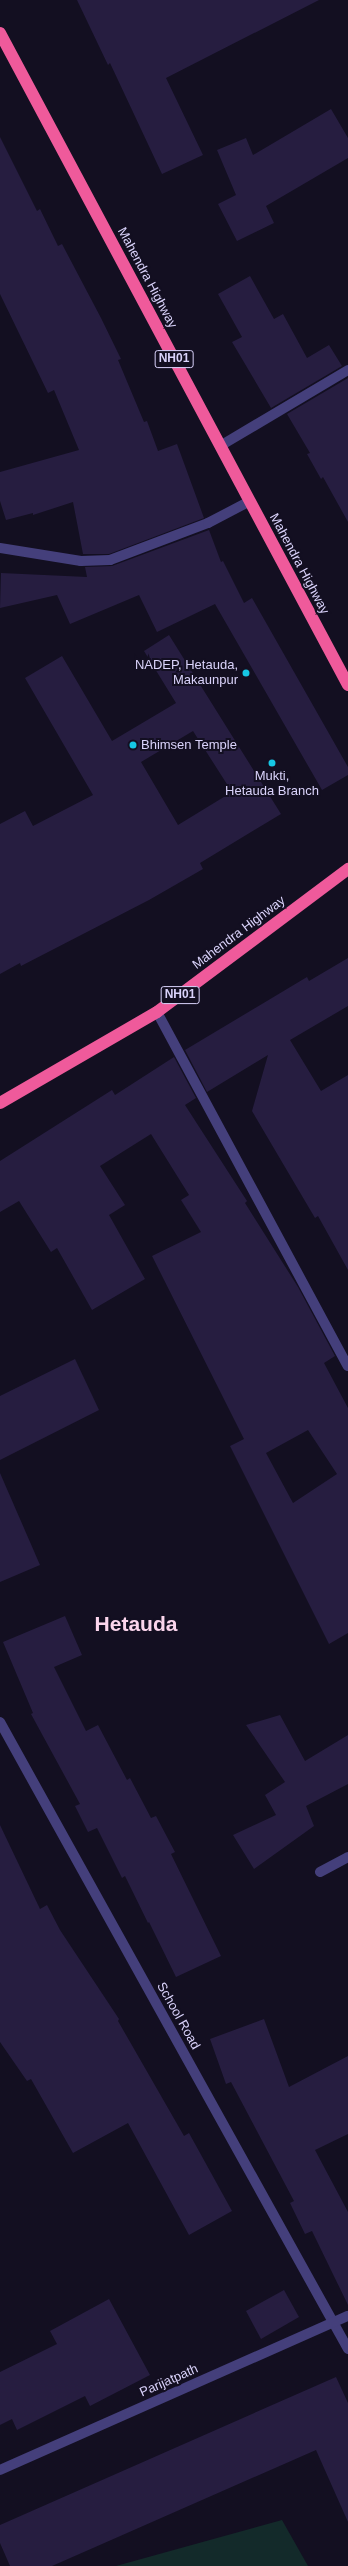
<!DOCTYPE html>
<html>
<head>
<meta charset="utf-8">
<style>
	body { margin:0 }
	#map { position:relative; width:348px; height:2566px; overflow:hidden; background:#130f21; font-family:Arial,sans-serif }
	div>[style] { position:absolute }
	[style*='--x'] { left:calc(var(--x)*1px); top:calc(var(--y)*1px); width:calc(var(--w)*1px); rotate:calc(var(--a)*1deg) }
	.green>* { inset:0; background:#132a2a }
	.building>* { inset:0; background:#261d40 }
	.minor>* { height:10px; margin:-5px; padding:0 5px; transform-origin:5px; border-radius:5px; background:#443f7b }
	.highway>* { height:12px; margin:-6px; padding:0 6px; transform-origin:6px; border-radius:6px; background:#ef5a9b }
	.dots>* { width:11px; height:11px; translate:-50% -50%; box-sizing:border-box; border:2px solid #130f21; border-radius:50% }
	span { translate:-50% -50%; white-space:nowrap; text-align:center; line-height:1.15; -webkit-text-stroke:4px #130f21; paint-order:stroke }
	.shield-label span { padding:1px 3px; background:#130f21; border:1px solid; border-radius:3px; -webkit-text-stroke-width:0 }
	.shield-label { font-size:12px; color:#dad3fb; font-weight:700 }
	.street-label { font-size:13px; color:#dad3fb }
	.poi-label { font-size:13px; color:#dad3fb }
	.right { translate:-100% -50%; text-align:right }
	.left { translate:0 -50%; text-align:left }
	.town-label { font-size:21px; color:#fbd5ec; font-weight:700 }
</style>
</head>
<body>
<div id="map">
	<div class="green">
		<div style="clip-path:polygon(282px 2520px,308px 2566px,116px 2566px)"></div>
	</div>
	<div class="building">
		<div style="clip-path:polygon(77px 0,319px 0,166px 78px,203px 155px,162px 174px,110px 63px,108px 65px)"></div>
		<div style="clip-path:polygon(331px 109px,348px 138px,348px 158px,266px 206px,274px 223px,237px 241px,218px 204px,236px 195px,217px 150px,246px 138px,253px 155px)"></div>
		<div style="clip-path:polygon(0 137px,37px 211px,40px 209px,58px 246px,62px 244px,101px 318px,121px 359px,118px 360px,144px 422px,147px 421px,158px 451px,177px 444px,204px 518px,109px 554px,83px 554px,73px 502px,33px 515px,33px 513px,6px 520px,0 501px,0 472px,79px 450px,54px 390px,48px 393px,0 294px)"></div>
		<div style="clip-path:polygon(250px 276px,274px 319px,283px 314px,307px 358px,329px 345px,342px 366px,271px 408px,232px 342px,242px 337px,218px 294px)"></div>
		<div style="clip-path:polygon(348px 378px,348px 522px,323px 477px,321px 479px,307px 454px,310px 453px,287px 414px)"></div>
		<div style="clip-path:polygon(209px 530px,221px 562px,223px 561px,244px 603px,252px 598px,348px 767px,348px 775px,322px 790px,215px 604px,157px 632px,139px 595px,70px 624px,57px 595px,0 608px,1px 573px,87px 577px,85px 567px,112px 566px)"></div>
		<div style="clip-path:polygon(evenodd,169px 635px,281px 814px,200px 863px,203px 869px,149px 900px,21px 966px,20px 963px,0 974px,0 824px,25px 811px,33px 826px,93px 795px,25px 678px,62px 656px,112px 741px,176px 703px,144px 651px,169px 635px,193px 731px,232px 792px,178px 825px,141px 762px,193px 731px)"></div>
		<div style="clip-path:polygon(348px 958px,348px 1006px,290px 1040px,321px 1091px,348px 1075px,348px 1270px,318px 1216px,315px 1218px,252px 1111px,268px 1055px,207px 1092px,185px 1050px,307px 977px,309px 981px)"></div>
		<div style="clip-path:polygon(evenodd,174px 1057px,196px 1098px,185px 1105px,247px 1201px,245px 1203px,298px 1287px,335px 1356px,324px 1363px,348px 1408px,348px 1633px,329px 1644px,230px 1446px,244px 1439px,152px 1256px,201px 1232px,181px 1200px,189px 1195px,151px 1134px,100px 1166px,125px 1205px,109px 1215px,145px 1279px,92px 1310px,57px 1248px,51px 1252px,19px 1201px,0 1212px,0 1161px,112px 1090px,115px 1095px,174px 1057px,308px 1430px,337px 1474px,293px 1503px,266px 1453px,308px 1430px)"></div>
		<div style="clip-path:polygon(75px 1359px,99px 1410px,0 1460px,0 1396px)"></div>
		<div style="clip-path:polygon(0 1473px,40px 1565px,0 1582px)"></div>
		<div style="clip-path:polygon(65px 1616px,82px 1655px,54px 1667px,86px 1731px,98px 1725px,127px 1780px,130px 1778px,151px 1818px,156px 1816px,175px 1852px,171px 1854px,221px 1956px,176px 1977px,149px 1922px,148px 1923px,125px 1876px,122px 1878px,97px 1828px,88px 1832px,75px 1806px,80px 1804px,31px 1714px,33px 1713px,3px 1642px)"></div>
		<div style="clip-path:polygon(280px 1715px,305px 1761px,348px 1735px,348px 1784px,306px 1806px,314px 1826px,254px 1869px,233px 1835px,276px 1815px,265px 1795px,285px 1782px,246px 1725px)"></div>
		<div style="clip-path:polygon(0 1825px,40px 1909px,47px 1905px,60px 1930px,119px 2019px,118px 2021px,184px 2136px,189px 2133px,232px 2211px,189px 2235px,128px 2123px,73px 2153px,31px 2079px,27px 2081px,0 2042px)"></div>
		<div style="clip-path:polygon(264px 2019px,289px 2087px,348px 2056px,348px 2134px,315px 2150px,348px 2212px,348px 2305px,312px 2231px,305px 2234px,290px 2203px,294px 2201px,231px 2082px,226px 2084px,210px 2039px)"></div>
		<div style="clip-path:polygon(284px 2290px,299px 2317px,261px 2339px,246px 2311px)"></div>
		<div style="clip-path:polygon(109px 2299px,150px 2375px,90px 2406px,85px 2396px,17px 2430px,12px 2419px,0 2425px,0 2372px,57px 2344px,50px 2331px)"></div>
		<div style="clip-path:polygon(336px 2377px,348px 2403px,348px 2522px,316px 2450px,52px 2566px,10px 2566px,0 2543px,0 2525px)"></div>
	</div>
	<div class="minor">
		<div style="--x:220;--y:446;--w:149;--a:-30.7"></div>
		<div style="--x:0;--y:548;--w:82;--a:9.1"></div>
		<div style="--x:81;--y:561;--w:29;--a:-2"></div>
		<div style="--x:110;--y:560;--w:105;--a:-20.7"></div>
		<div style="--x:208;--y:523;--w:47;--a:-27.6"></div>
		<div style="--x:157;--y:1012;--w:402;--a:61.7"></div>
		<div style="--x:0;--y:1722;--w:717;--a:60.97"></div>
		<div style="--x:320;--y:1872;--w:32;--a:-28"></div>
		<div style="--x:0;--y:2470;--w:381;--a:-23.9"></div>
	</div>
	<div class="highway">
		<div style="--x:0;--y:33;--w:739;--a:61.91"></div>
		<div style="--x:0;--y:1103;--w:181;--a:-30.1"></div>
		<div style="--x:157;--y:1012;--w:239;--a:-36.8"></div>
	</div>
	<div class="dots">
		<div style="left:246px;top:673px;background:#16c7e5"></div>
		<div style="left:133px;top:745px;background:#16c7e5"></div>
		<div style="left:272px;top:763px;background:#16c7e5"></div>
	</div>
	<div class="shield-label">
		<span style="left:174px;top:359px">NH01</span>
		<span style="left:180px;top:995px">NH01</span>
	</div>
	<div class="street-label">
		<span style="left:147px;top:278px;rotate:62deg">Mahendra Highway</span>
		<span style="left:299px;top:564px;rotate:62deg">Mahendra Highway</span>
		<span style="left:239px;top:933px;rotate:-37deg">Mahendra Highway</span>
		<span style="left:178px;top:2016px;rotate:61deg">School Road</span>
		<span style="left:169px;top:2381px;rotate:-24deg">Parijatpath</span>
	</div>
	<div class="poi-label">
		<span class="right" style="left:238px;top:673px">NADEP, Hetauda,<br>Makaunpur</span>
		<span class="left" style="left:141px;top:745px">Bhimsen Temple</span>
		<span style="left:272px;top:784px">Mukti,<br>Hetauda Branch</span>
	</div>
	<div class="town-label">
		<span style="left:136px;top:1624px">Hetauda</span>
	</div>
</div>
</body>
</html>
